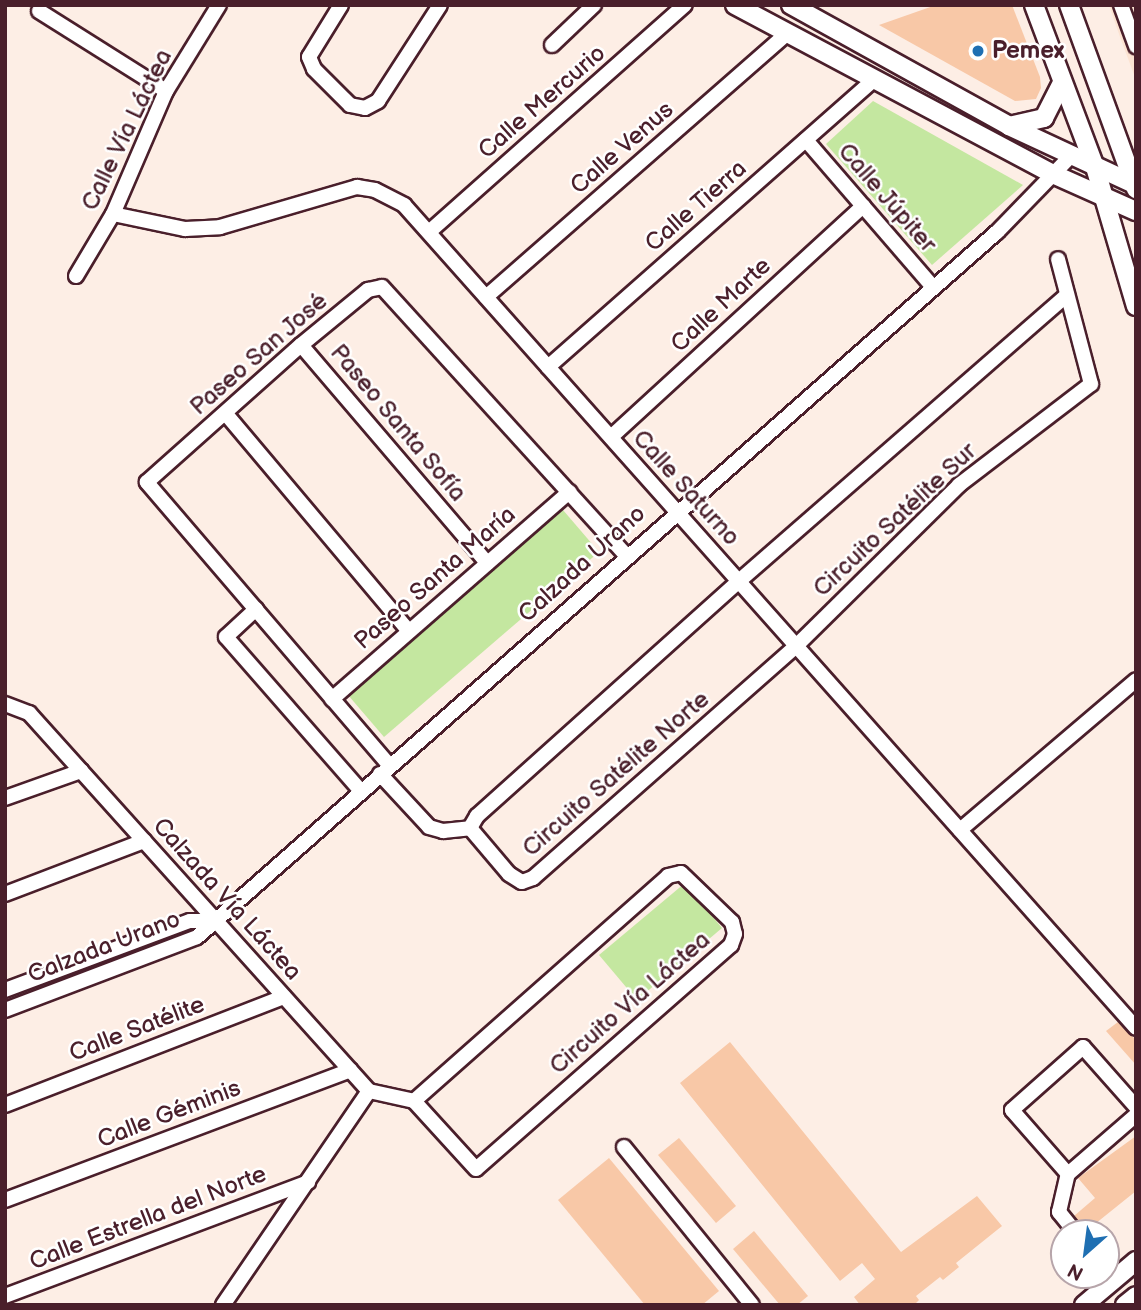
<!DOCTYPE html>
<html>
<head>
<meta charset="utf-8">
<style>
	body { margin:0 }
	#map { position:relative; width:1141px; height:1310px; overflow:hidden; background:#fdeee5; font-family:"Balsamiq Sans",sans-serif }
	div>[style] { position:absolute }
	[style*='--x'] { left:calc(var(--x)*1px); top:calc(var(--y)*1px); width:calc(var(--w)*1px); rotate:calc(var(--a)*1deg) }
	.built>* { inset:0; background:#fce3d2 }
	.green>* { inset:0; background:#c4e7a0 }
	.building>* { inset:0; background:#f8c8a7 }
	.roads { filter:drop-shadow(2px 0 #4a1f2b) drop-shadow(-2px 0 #4a1f2b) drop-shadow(0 2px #4a1f2b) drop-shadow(0 -2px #4a1f2b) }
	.minor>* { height:14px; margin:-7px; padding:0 7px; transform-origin:7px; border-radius:7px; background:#fff }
	.major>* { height:18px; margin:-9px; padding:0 9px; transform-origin:9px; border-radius:9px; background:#fff }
	.dots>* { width:19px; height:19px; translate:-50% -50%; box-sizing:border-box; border:4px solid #fff; border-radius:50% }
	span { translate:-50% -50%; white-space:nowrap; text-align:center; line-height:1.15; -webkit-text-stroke:5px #fff; paint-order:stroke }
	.poi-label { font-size:24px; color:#4a1f2b; font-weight:700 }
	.left { translate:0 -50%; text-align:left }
	.street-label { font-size:24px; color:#4a1f2b }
	.frame { position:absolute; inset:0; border:7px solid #4a1f2b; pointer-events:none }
	.north { position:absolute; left:1050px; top:1219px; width:70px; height:70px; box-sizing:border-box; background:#fff; border:2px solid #b7a5aa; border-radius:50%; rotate:208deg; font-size:19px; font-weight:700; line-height:28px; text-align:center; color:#4a1f2b }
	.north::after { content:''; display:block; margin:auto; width:24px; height:32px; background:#1f6fb2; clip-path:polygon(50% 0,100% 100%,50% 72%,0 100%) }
</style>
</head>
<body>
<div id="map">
	<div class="built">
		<div style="clip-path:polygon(1109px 5px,1136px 5px,1136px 80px,1120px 37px)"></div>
	</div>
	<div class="green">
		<div style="clip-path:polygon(873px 101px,1023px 185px,932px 265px,826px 144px)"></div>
		<div style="clip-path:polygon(563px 510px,599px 552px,384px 737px,348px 695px)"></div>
		<div style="clip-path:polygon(685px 883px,722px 928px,637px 1000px,599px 955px)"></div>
	</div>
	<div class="building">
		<div style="clip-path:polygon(936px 5px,1012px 5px,1040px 77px,1041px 88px,1036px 99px,1015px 101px,879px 25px)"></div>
		<div style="clip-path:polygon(1118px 1022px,1136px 1040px,1136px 1065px,1106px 1031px)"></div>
		<div style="clip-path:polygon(730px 1042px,901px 1252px,977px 1196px,1002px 1226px,956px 1263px,959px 1267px,943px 1280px,940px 1277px,916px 1296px,919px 1300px,914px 1305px,860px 1305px,854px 1297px,875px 1279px,862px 1263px,840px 1281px,680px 1083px)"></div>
		<div style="clip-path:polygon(1136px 1136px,1136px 1191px,1085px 1232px,1074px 1216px,1095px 1198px,1078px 1178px)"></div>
		<div style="clip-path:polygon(679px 1138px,736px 1206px,716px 1223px,658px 1155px)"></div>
		<div style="clip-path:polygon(609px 1158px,719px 1291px,702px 1305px,645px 1305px,558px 1200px)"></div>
		<div style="clip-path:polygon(754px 1231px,808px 1296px,797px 1305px,780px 1305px,733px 1249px)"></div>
	</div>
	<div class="roads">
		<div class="minor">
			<div style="--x:341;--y:5;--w:61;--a:121.6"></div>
			<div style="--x:309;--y:57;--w:13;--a:67"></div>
			<div style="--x:314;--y:69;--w:51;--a:45"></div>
			<div style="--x:350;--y:105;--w:15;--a:11"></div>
			<div style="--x:365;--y:108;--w:15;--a:-28"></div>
			<div style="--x:378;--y:101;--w:114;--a:-57.1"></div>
			<div style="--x:1121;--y:5;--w:44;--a:69.9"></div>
			<div style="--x:39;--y:11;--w:150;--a:32.2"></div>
			<div style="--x:552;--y:45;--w:58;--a:-43.6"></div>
			<div style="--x:806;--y:140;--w:194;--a:49.2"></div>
			<div style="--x:113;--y:214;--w:74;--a:11.8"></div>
			<div style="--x:185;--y:229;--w:35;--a:-3"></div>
			<div style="--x:220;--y:227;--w:143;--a:-16.3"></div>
			<div style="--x:357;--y:187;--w:18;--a:9"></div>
			<div style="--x:375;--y:190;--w:33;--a:27"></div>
			<div style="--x:404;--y:205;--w:1101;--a:48.35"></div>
			<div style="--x:429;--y:232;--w:342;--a:-41.6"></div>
			<div style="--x:76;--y:276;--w:72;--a:-59.2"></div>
			<div style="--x:113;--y:214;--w:134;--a:-66.7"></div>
			<div style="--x:166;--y:91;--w:101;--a:-58.4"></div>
			<div style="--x:486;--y:297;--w:401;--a:-41.2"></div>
			<div style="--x:301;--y:345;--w:287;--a:49.5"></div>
			<div style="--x:548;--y:367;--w:434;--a:-41.4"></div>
			<div style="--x:226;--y:414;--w:284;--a:49.9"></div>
			<div style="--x:611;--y:437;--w:342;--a:-42.5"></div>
			<div style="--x:256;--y:609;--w:41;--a:137"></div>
			<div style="--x:226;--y:637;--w:205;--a:48.8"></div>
			<div style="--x:332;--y:699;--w:315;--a:-41.1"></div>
			<div style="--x:5;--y:704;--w:26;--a:21"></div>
			<div style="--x:29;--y:713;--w:508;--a:48.03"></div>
			<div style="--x:369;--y:1091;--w:46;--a:12.5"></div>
			<div style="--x:390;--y:766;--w:374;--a:-130.6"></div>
			<div style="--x:147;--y:482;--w:206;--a:-41.7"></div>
			<div style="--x:301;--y:345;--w:87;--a:-39.4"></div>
			<div style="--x:368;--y:290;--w:14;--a:-12"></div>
			<div style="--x:382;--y:287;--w:362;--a:47.7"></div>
			<div style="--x:380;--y:774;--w:72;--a:47.2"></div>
			<div style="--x:429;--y:827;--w:15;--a:16"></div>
			<div style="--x:443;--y:831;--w:27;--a:-6"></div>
			<div style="--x:5;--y:798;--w:81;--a:-19.6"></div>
			<div style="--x:470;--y:828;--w:60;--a:49.7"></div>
			<div style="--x:509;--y:874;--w:15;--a:32"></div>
			<div style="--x:522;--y:882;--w:12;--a:-20"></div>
			<div style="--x:533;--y:878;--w:349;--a:-41.4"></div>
			<div style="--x:795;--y:647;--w:231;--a:-44.6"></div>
			<div style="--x:959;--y:485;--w:166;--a:-37.4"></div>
			<div style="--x:1091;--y:384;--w:129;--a:-104.8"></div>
			<div style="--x:470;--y:828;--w:14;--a:-60"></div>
			<div style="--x:477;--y:816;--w:352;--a:-41.9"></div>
			<div style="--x:739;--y:581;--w:435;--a:-41.1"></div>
			<div style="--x:960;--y:830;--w:231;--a:-40.4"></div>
			<div style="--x:681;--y:873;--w:71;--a:43.9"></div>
			<div style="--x:732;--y:922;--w:12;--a:76"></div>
			<div style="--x:735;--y:934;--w:12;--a:110"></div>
			<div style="--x:731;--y:945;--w:339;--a:138.7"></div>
			<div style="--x:476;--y:1169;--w:92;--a:-132.4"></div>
			<div style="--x:414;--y:1101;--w:339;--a:-41.5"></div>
			<div style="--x:668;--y:876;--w:13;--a:-13"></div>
			<div style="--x:5;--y:894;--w:149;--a:-20.9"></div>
			<div style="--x:5;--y:990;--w:197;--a:-20.5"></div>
			<div style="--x:190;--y:921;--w:26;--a:0"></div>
			<div style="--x:5;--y:1010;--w:205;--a:-20.8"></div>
			<div style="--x:197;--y:937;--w:1066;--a:-41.39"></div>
			<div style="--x:997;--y:232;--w:106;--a:-45.8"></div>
			<div style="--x:5;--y:1105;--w:299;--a:-21.2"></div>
			<div style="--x:624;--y:1147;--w:203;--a:51"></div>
			<div style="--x:1068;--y:1174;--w:85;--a:-131.2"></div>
			<div style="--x:1012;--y:1110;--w:95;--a:-41.6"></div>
			<div style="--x:1083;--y:1047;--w:80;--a:48.5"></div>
			<div style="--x:5;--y:1200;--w:369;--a:-20.6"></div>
			<div style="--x:1076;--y:1233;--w:27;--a:-129"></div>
			<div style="--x:1059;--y:1212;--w:39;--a:-77"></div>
			<div style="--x:1068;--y:1174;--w:90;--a:-40.9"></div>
			<div style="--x:5;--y:1296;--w:324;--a:-20.6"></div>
			<div style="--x:223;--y:1305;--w:259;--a:-55.7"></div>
		</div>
		<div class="major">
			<div style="--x:735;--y:5;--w:362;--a:28"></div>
			<div style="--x:1055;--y:175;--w:89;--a:24"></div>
			<div style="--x:791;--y:5;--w:249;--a:29"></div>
			<div style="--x:1009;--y:126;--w:138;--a:24.9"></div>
			<div style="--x:1034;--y:5;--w:173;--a:69.4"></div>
			<div style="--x:1095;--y:167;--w:145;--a:73.6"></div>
			<div style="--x:1069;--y:5;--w:196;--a:70"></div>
			<div style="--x:1009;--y:126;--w:36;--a:-13"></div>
			<div style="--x:1044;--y:118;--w:39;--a:-63"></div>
			<div style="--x:1084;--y:1305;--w:68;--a:-40.2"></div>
			<div style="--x:1125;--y:1305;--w:14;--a:-39"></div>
		</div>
	</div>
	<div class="dots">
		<div style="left:978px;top:51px;background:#1f6fb2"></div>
	</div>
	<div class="poi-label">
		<span class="left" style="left:992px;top:51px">Pemex</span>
	</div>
	<div class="street-label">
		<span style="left:542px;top:102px;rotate:-41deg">Calle Mercurio</span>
		<span style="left:127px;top:130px;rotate:-64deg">Calle Vía Láctea</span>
		<span style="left:622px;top:148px;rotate:-41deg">Calle Venus</span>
		<span style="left:887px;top:198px;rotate:49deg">Calle Júpiter</span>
		<span style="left:696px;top:206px;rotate:-41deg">Calle Tierra</span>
		<span style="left:721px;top:305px;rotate:-43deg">Calle Marte</span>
		<span style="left:259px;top:354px;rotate:-41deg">Paseo San José</span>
		<span style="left:398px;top:423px;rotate:50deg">Paseo Santa Sofía</span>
		<span style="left:686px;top:488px;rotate:48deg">Calle Saturno</span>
		<span style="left:895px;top:520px;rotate:-43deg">Circuito Satélite Sur</span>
		<span style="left:582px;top:564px;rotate:-42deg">Calzada Urano</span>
		<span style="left:435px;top:578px;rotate:-41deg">Paseo Santa María</span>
		<span style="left:616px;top:774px;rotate:-41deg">Circuito Satélite Norte</span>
		<span style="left:227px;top:899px;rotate:48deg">Calzada Vía Láctea</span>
		<span style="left:104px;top:947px;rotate:-21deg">Calzada Urano</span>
		<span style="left:630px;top:1003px;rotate:-41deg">Circuito Vía Láctea</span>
		<span style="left:137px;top:1029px;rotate:-21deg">Calle Satélite</span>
		<span style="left:169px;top:1114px;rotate:-21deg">Calle Géminis</span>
		<span style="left:148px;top:1218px;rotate:-21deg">Calle Estrella del Norte</span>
	</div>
	<div class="frame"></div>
	<div class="north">N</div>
</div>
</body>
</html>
